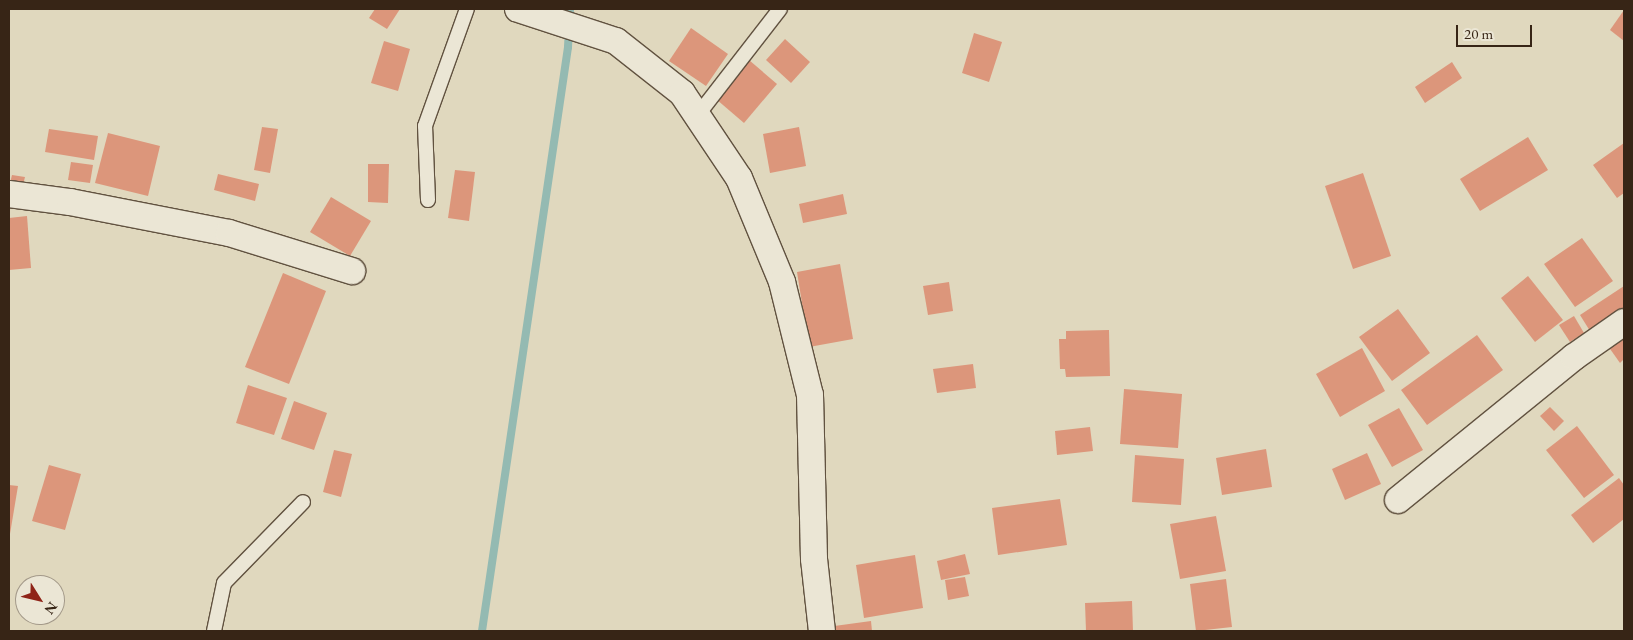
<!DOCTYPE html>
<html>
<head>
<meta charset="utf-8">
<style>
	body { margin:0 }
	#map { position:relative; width:1633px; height:640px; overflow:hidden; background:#e0d8be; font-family:"EB Garamond",serif }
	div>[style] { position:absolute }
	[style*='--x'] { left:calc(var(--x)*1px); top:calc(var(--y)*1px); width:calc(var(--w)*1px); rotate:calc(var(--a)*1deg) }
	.stream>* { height:8px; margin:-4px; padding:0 4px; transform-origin:4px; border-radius:4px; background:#94bab2 }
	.building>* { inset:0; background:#dc967b }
	.roads { filter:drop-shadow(1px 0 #615240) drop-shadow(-1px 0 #615240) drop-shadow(0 1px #615240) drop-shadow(0 -1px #615240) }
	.lane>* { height:14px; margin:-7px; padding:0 7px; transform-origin:7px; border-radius:7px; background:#ebe6d5 }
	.street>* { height:26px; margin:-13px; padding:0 13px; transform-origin:13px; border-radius:13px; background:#ebe6d5 }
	span { translate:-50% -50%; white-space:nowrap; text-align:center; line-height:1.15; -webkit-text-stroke:4px #ebe6d5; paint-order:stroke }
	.frame { position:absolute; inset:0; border:10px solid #372516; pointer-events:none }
	.north { position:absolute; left:15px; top:575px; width:50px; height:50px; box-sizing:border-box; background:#ebe6d5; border:1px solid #a39989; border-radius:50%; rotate:126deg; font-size:14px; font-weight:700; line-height:20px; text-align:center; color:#372516 }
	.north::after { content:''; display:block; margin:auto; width:18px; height:22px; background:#8f2418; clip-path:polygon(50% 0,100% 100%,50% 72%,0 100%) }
	.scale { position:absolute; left:1456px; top:25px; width:76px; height:22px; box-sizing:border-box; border:2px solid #372516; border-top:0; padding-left:6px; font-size:15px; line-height:18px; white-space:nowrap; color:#372516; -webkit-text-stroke:4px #ebe6d5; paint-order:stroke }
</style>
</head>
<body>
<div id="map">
	<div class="stream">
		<div style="--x:482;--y:631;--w:590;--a:-81.62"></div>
		<div style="--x:568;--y:47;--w:38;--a:-87"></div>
	</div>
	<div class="building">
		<div style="clip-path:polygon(375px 9px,400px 9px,387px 29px,369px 18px)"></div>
		<div style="clip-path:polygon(1624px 10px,1624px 41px,1610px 30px)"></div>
		<div style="clip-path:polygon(691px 28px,728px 54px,706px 86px,669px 61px)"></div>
		<div style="clip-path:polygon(974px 33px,1002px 42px,989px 82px,962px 73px)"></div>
		<div style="clip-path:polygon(785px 39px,810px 62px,791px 83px,766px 60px)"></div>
		<div style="clip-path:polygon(384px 41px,410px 49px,398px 91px,371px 83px)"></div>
		<div style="clip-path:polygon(749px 60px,777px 84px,744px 123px,716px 99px)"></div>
		<div style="clip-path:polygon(1452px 62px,1462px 78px,1425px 103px,1415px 87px)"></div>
		<div style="clip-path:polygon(262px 127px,278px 129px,270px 173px,254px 170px)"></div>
		<div style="clip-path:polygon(799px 127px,806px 166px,770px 173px,763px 134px)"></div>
		<div style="clip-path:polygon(49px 129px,98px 136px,94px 160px,45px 152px)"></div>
		<div style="clip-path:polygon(108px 133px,160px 146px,148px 196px,95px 183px)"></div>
		<div style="clip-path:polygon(1528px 137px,1548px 170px,1480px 211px,1460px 179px)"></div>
		<div style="clip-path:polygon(1624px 143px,1624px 193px,1617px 198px,1593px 165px)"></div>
		<div style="clip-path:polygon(71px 162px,93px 165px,90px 183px,68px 180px)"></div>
		<div style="clip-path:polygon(368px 164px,389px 164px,388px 203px,368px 202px)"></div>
		<div style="clip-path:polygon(455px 170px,475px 172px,469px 221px,448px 218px)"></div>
		<div style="clip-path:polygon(1363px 173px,1391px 256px,1353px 269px,1325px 186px)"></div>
		<div style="clip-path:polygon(218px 174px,259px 184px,255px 201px,214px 190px)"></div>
		<div style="clip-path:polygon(12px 175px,25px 177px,23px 185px,10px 183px)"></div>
		<div style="clip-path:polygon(843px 194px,847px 214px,803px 223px,799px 204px)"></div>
		<div style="clip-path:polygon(331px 197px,371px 221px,350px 256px,310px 232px)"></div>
		<div style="clip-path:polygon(27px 216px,31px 268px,9px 270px,9px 218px)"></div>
		<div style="clip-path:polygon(1582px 238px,1613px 281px,1575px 307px,1544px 264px)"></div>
		<div style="clip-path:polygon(840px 264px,853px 339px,809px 347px,797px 272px)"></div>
		<div style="clip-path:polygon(283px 273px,326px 291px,289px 384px,245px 367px)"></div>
		<div style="clip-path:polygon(1528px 276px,1563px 320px,1535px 342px,1501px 298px)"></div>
		<div style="clip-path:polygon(949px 282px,953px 311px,928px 315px,923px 286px)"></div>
		<div style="clip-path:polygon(1624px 286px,1624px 309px,1590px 331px,1580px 315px)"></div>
		<div style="clip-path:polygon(1398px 309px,1430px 353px,1392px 381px,1359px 337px)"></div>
		<div style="clip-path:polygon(1574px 316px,1584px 333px,1570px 342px,1559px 325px)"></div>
		<div style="clip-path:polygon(1109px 330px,1110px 376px,1066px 377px,1065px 369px,1060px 369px,1059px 339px,1066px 339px,1066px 331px)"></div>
		<div style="clip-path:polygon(1624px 334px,1624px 359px,1620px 363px,1608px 346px)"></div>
		<div style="clip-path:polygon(1477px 335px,1503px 370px,1427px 425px,1401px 390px)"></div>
		<div style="clip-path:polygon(1362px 348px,1385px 391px,1340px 417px,1316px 374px)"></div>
		<div style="clip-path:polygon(973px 364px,976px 388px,937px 393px,933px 369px)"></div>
		<div style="clip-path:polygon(248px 385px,287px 398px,274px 435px,236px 423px)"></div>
		<div style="clip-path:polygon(1124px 389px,1182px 394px,1178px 448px,1120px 444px)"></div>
		<div style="clip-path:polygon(294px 401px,327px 413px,314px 450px,281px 439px)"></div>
		<div style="clip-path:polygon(1550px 407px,1564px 421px,1554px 431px,1540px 416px)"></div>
		<div style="clip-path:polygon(1399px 408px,1423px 450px,1392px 467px,1368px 425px)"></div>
		<div style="clip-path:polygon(1577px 426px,1614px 475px,1584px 498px,1546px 450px)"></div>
		<div style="clip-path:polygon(1090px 427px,1093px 451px,1057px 455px,1055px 431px)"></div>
		<div style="clip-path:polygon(1266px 449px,1272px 487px,1222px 495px,1216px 458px)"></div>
		<div style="clip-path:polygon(334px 450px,352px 454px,341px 497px,323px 492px)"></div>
		<div style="clip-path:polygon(1367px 453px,1381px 484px,1345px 500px,1332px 469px)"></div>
		<div style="clip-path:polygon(1135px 455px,1184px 459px,1181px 505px,1132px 502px)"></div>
		<div style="clip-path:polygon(49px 465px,81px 474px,65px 530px,32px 521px)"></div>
		<div style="clip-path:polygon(1619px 478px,1624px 485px,1624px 519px,1593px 543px,1571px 515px)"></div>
		<div style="clip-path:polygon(9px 485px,18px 486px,10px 534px,9px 534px)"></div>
		<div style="clip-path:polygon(1060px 499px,1067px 545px,998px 555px,992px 508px)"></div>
		<div style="clip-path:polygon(1216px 516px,1226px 571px,1180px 579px,1170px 524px)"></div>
		<div style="clip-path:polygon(965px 554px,970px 574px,941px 580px,937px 561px)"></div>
		<div style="clip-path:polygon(915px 555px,923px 608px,864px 618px,856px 565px)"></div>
		<div style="clip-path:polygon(965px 577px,969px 596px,948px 600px,945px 580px)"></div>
		<div style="clip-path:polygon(1226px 579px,1232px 627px,1196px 631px,1190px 584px)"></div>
		<div style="clip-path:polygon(1132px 601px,1133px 631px,1086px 631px,1085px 603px)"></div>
		<div style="clip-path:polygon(871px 621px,872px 631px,827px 631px,827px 627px)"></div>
	</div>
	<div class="roads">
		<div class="lane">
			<div style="--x:697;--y:116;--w:135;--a:-52.2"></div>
			<div style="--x:428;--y:200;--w:74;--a:-92.3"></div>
			<div style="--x:425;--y:126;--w:124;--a:-70.3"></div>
			<div style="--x:214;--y:631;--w:49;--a:-78.2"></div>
			<div style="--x:224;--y:583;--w:113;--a:-45.7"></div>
		</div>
		<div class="street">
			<div style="--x:518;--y:9;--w:103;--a:18.1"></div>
			<div style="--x:616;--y:41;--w:84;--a:38.2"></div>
			<div style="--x:682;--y:93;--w:102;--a:56.2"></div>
			<div style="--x:739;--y:178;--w:113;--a:67.5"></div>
			<div style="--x:782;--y:282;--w:116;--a:76.1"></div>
			<div style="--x:810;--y:395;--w:164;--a:88.6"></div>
			<div style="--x:814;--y:559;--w:72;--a:83.7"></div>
			<div style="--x:9;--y:194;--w:62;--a:7.5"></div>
			<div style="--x:70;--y:202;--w:162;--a:11"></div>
			<div style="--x:229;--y:233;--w:129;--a:17.2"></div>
			<div style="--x:1398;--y:500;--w:227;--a:-39.1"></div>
			<div style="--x:1574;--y:357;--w:61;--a:-35"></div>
		</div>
	</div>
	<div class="frame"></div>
	<div class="north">N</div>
	<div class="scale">20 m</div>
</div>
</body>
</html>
